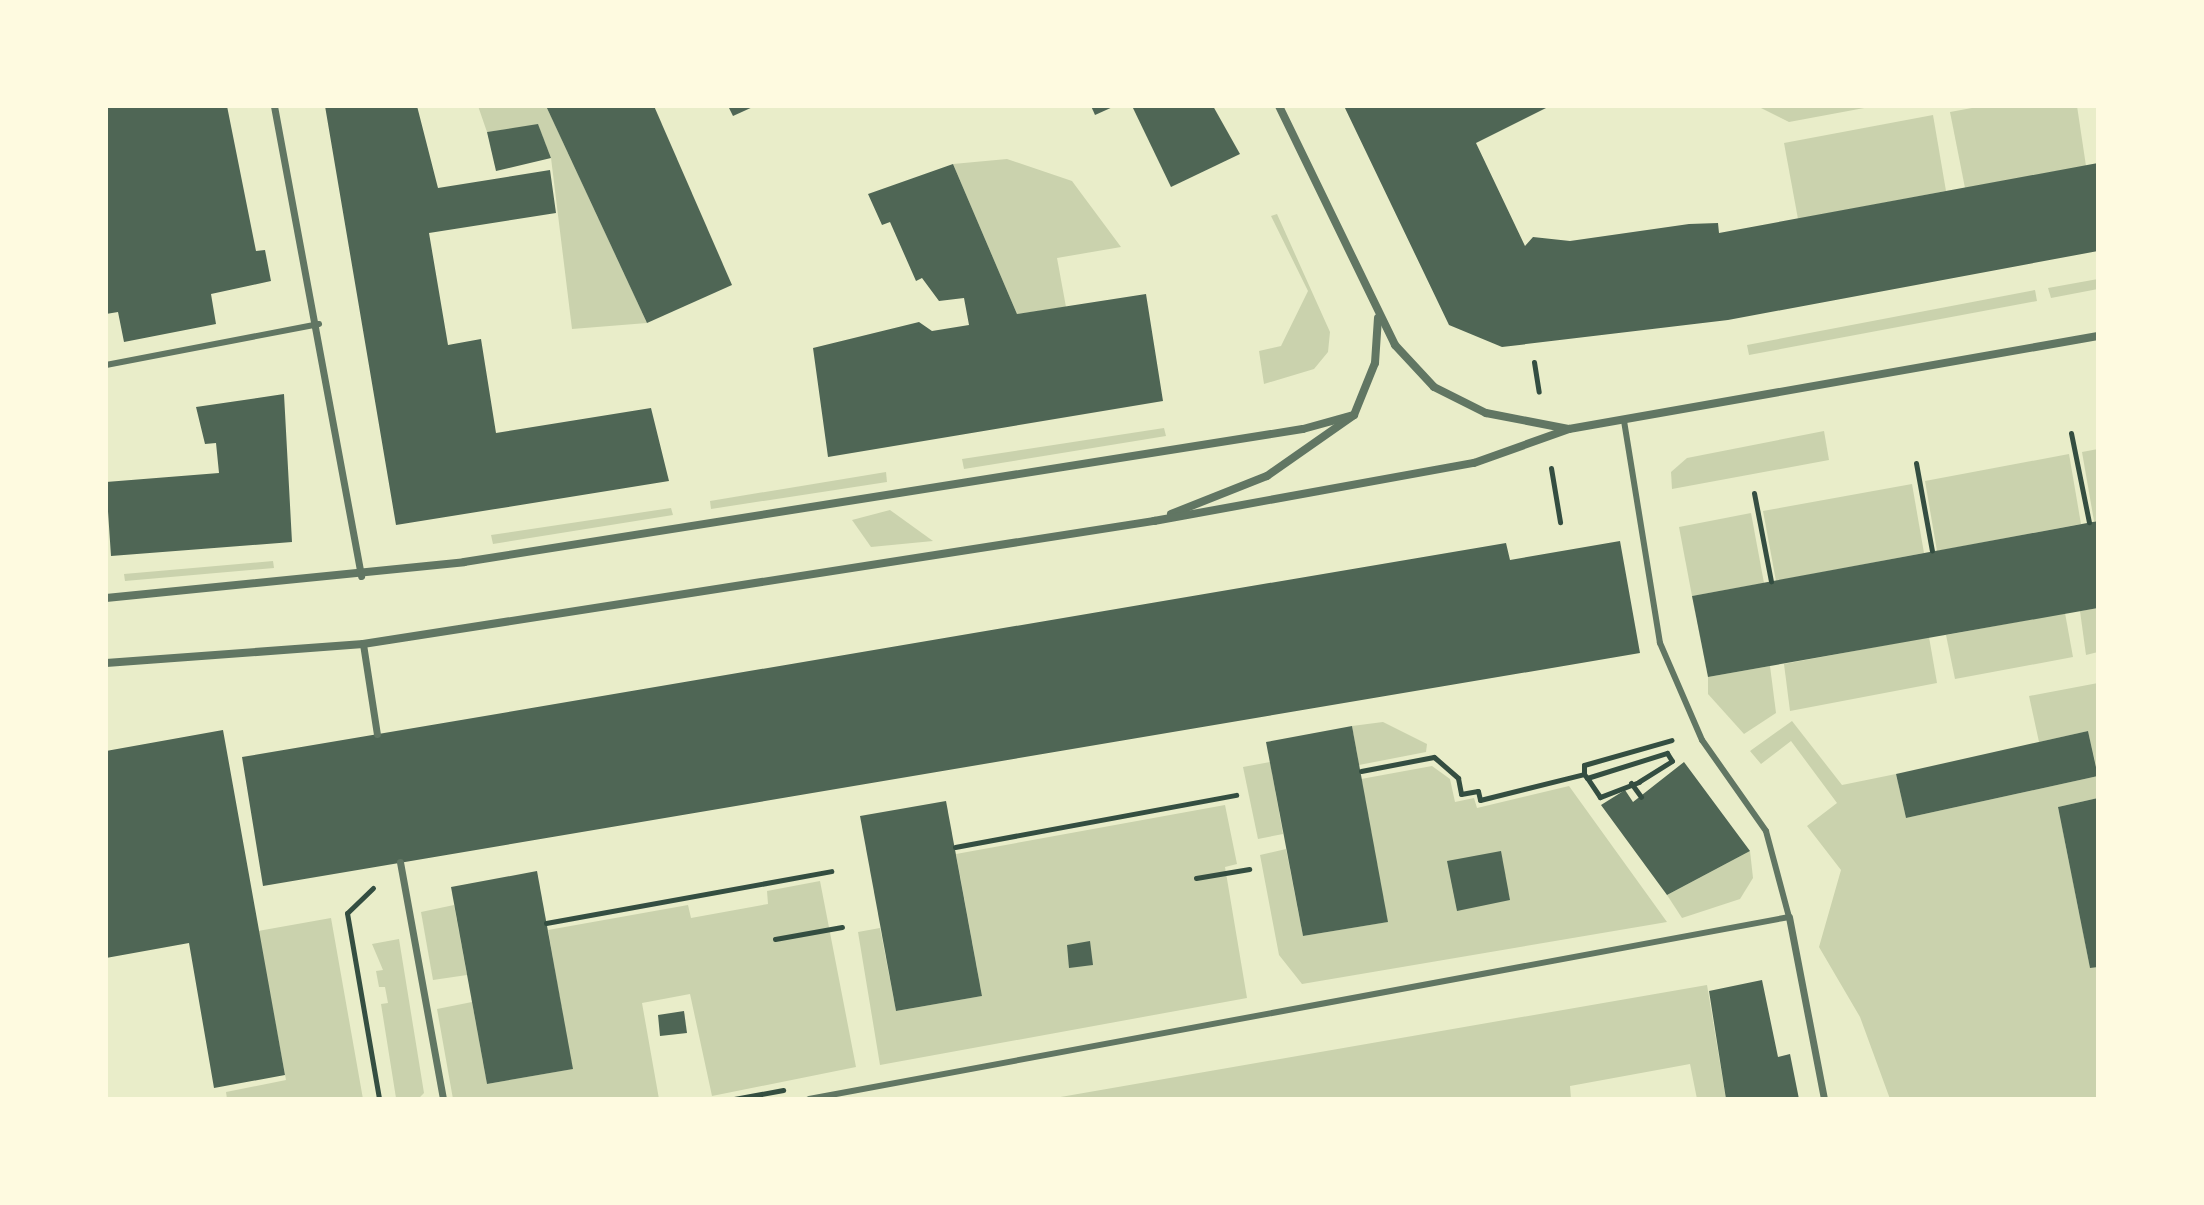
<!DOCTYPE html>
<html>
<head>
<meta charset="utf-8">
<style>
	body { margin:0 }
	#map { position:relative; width:2204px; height:1205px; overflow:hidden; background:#e9edc9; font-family:Poppins,sans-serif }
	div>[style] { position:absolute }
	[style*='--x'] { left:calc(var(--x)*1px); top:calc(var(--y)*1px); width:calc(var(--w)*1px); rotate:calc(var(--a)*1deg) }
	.green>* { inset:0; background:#cad2ad }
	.building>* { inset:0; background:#4f6655 }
	.path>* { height:5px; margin:-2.5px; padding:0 2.5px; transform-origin:2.5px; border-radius:2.5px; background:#344e41 }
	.service>* { height:6px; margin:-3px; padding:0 3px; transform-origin:3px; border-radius:3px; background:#617663 }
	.pedestrian>* { height:7px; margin:-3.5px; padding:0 3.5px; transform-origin:3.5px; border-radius:3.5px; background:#617663 }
	.minor>* { height:8px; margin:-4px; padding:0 4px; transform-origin:4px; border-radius:4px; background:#617663 }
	span { translate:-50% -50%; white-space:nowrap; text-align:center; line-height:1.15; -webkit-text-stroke:8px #fefae0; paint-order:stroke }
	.frame { position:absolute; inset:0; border:108px solid #fefae0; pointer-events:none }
</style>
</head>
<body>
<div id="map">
	<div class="green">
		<div style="clip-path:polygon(478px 106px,546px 106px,647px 323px,572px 329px,551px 158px,538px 125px,487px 132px)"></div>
		<div style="clip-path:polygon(1757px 106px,1875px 106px,1789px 122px)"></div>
		<div style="clip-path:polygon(1983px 106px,2077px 106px,2086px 166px,1965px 188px,1950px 112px)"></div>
		<div style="clip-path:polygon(1933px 115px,1946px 191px,1798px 219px,1784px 143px)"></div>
		<div style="clip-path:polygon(1007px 159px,1072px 181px,1121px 247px,1057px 258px,1066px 307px,1017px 314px,953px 164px)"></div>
		<div style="clip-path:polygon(1277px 214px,1330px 332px,1328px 352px,1314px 369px,1264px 384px,1259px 351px,1281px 346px,1308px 291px,1271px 216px)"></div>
		<div style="clip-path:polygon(2098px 279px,2098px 289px,2051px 298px,2048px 288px)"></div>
		<div style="clip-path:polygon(2035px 290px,2037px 301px,1749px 355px,1747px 345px)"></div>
		<div style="clip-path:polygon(1164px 428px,1166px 436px,964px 469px,962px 459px)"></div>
		<div style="clip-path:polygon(1824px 431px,1829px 460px,1672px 489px,1671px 472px,1687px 458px)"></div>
		<div style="clip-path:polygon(2098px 449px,2098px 521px,2094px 521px,2082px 452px)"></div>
		<div style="clip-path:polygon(2069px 454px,2081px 524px,1937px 551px,1925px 481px)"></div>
		<div style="clip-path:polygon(886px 472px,887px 482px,711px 509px,710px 501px)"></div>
		<div style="clip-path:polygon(1912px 484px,1924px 553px,1776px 581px,1763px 511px)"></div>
		<div style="clip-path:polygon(671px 508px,673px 515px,493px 544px,491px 535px)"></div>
		<div style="clip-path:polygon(890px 510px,933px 541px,871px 547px,852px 520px)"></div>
		<div style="clip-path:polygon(1751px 513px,1764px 583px,1692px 596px,1679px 527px)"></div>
		<div style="clip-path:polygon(273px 561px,274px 568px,125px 581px,124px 574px)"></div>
		<div style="clip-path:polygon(2098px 608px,2098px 652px,2086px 655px,2080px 611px)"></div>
		<div style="clip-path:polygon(2065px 613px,2073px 657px,1955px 679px,1946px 635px)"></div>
		<div style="clip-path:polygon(1929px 637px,1937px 683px,1790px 711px,1784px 664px)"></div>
		<div style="clip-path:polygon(1770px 666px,1776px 713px,1744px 734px,1708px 694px,1708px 677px)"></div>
		<div style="clip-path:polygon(2098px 683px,2098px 774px,2088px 731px,2039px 742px,2029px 696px)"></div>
		<div style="clip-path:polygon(1792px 721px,1842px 785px,1896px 774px,1906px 818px,2098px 776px,2098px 798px,2058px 807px,2090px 967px,2098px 967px,2098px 1099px,1890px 1099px,1860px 1017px,1819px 947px,1841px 870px,1807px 826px,1837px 803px,1791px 741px,1761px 764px,1750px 751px)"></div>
		<div style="clip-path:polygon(1383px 722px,1427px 744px,1426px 752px,1359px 765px,1352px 726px)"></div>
		<div style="clip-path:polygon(1270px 762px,1283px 834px,1258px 839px,1243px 767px)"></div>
		<div style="clip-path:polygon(1432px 766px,1450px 779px,1455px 802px,1474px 798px,1477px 808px,1569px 786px,1667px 922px,1302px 984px,1279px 955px,1260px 855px,1286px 849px,1303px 936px,1387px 922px,1361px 779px)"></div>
		<div style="clip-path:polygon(1225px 805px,1237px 864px,1225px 867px,1247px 998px,880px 1065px,858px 932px,880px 928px,896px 1011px,982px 996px,956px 854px)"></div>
		<div style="clip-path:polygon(1750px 851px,1753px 878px,1740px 899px,1682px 918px,1667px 895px)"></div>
		<div style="clip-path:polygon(820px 881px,856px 1067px,712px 1096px,690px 994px,642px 1003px,659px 1099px,453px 1099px,437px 1009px,472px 1002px,487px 1084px,572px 1069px,548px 930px,688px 905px,691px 918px,768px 904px,767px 891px)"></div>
		<div style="clip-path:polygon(454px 905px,467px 975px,433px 980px,421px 912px)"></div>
		<div style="clip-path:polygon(331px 918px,363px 1099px,227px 1099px,226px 1092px,286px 1080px,258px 931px)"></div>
		<div style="clip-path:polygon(399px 939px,424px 1093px,418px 1099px,396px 1098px,381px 1004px,388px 1003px,385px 987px,379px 987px,376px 971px,383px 970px,372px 944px)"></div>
		<div style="clip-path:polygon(1707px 985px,1726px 1099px,1697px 1099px,1690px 1064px,1570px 1086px,1571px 1099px,1049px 1099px)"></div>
	</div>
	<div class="building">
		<div style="clip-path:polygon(106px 106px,227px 106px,256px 251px,265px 250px,271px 281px,211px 294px,216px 324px,124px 342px,118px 312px,106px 314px)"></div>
		<div style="clip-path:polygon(325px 106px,417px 106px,438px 188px,550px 170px,556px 213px,429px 233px,448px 345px,481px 339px,496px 433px,651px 408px,669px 481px,396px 525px)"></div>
		<div style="clip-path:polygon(546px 106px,654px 106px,732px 285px,647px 323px)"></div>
		<div style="clip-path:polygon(728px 106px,755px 106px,733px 116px)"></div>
		<div style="clip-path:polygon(1091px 106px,1115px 106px,1095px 115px)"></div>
		<div style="clip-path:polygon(1132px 106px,1213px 106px,1240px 154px,1171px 187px)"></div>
		<div style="clip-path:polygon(1344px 106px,1550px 106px,1476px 143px,1525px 246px,1533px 237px,1570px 241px,1689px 224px,1718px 223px,1719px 233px,2098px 163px,2098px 251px,1728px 320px,1502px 347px,1449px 325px)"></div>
		<div style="clip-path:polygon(538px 124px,551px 158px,496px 171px,487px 132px)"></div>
		<div style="clip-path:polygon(953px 164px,1017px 314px,1146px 294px,1163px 401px,828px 457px,813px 348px,919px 322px,932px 331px,969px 325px,964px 298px,939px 301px,922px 278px,916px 281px,890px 222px,882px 225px,868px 194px)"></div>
		<div style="clip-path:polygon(284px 394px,292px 542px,111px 556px,106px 482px,219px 473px,216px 443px,205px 444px,196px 407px)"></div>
		<div style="clip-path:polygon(2098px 521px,2098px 608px,1708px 677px,1692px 596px)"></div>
		<div style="clip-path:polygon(1620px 541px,1640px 653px,263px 886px,242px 757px,1506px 543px,1510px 560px)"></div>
		<div style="clip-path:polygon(1352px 726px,1388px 922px,1303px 936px,1266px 742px)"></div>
		<div style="clip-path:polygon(223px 730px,285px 1075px,214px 1088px,189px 943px,106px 958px,106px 751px)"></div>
		<div style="clip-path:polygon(2088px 731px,2098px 776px,1906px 818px,1896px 774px)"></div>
		<div style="clip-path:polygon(1684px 762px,1750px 851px,1667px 895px,1601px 805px,1625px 790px,1633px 802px)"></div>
		<div style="clip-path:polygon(2098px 798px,2098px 967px,2090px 968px,2058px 807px)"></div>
		<div style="clip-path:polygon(946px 801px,982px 996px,896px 1011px,860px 816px)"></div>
		<div style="clip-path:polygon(1501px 851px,1510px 900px,1457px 911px,1447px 861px)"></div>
		<div style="clip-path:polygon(537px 871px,573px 1069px,487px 1084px,451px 887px)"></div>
		<div style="clip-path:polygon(1090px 941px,1093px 965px,1069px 968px,1067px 945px)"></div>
		<div style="clip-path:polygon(1762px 980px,1778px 1057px,1790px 1054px,1799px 1099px,1726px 1099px,1709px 991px)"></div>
		<div style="clip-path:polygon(684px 1011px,687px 1033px,660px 1036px,658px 1015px)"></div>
	</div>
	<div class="path">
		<div style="--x:1534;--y:362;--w:30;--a:81"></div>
		<div style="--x:2071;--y:433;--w:91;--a:78.6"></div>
		<div style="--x:1916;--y:463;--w:89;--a:79.7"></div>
		<div style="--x:1551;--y:468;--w:55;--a:80.5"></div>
		<div style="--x:1754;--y:493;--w:90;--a:79.1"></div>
		<div style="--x:1361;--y:771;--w:74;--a:-10.9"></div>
		<div style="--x:1434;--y:757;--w:32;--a:41"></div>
		<div style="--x:1458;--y:778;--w:16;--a:79"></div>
		<div style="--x:1461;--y:794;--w:17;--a:-10"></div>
		<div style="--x:1478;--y:791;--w:9;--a:77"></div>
		<div style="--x:1480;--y:800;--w:107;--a:-14"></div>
		<div style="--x:1587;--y:778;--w:84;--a:-17.4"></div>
		<div style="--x:1667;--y:753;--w:9;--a:58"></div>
		<div style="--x:1672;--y:761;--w:39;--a:148"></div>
		<div style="--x:1639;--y:782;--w:42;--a:159"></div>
		<div style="--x:1600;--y:797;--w:23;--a:-124"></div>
		<div style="--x:1587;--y:778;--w:5;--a:-127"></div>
		<div style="--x:1584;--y:774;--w:9;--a:-90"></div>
		<div style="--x:1584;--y:765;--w:91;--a:-15.9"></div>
		<div style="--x:1631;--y:783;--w:17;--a:54"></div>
		<div style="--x:955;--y:847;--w:286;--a:-10.5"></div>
		<div style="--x:1196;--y:878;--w:54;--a:-9.6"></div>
		<div style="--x:373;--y:888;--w:36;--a:136"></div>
		<div style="--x:347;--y:913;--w:189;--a:80.2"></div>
		<div style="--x:546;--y:923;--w:290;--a:-10.3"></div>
		<div style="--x:775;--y:939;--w:68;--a:-10.2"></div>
		<div style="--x:734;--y:1099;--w:50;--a:-10.4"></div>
	</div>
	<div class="service">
		<div style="--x:106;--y:365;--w:217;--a:-10.9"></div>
		<div style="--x:809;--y:1099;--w:997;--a:-10.52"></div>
		<div style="--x:1789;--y:917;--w:89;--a:-105"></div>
		<div style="--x:1766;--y:831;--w:111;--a:-125.1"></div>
		<div style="--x:1702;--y:740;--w:106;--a:-113.4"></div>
		<div style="--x:1660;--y:643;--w:226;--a:-99.2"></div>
	</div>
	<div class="pedestrian">
		<div style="--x:274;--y:106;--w:478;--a:79.5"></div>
		<div style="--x:363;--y:644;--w:91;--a:81.2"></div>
		<div style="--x:400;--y:862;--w:241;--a:79.7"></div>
		<div style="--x:1789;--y:917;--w:185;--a:79.1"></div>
	</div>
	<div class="minor">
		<div style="--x:1279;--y:106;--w:266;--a:64.1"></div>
		<div style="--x:1395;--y:345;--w:57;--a:47.1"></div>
		<div style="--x:1434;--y:387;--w:58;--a:26.6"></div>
		<div style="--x:1486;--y:413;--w:84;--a:11"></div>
		<div style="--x:1171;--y:514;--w:103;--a:-21.6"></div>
		<div style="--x:1267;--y:476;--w:106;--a:-35"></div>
		<div style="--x:1354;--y:415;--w:56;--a:-68"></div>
		<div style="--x:1375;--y:363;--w:45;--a:-86.2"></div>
		<div style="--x:106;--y:598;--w:360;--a:-5.7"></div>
		<div style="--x:464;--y:562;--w:849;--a:-9.01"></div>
		<div style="--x:1303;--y:429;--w:53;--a:-15.4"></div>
		<div style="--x:106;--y:663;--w:258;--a:-4.2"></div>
		<div style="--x:363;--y:644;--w:801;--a:-8.84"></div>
		<div style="--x:1154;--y:521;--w:325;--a:-10.3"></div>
		<div style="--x:1474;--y:463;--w:101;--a:-19.7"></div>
		<div style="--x:1569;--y:429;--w:537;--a:-9.97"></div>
	</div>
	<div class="frame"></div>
</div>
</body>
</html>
